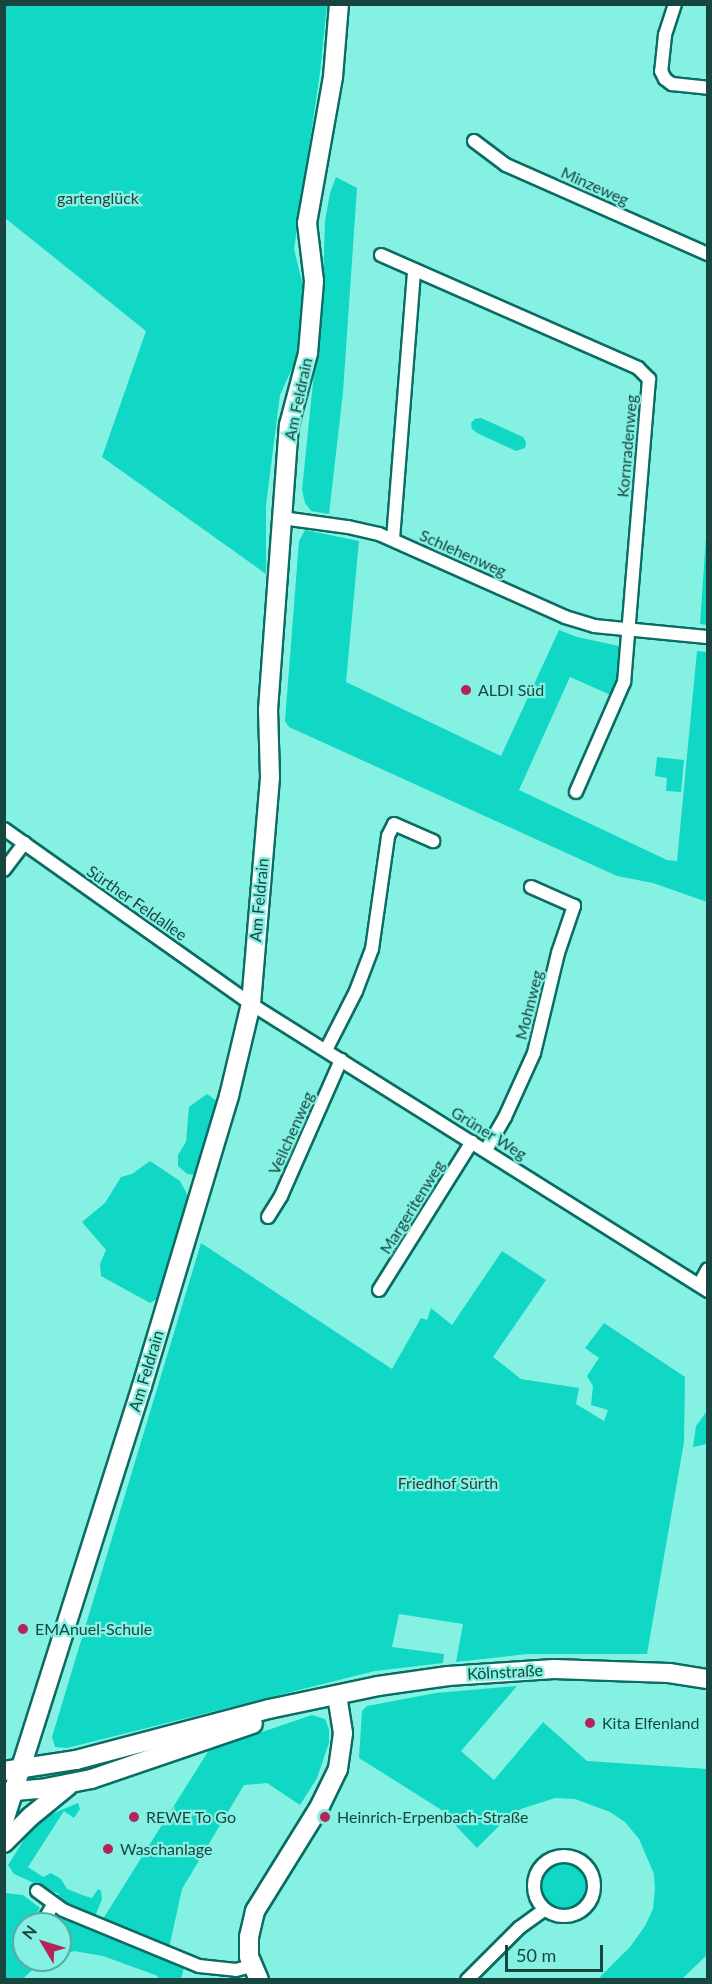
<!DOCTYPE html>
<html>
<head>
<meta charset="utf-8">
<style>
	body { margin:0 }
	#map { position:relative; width:712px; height:1984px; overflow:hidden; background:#85f1e2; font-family:Lato,sans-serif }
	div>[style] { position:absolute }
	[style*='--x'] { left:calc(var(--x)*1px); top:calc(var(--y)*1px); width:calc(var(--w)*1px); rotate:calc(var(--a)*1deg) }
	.green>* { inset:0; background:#11d7c5 }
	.round { border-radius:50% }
	.roads { filter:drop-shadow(2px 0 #0a6c62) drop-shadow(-2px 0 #0a6c62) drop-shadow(0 2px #0a6c62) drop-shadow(0 -2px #0a6c62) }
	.street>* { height:12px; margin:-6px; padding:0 6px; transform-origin:6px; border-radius:6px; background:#fff }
	.street>.ring { margin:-6px; padding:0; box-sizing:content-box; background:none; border:12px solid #fff; border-radius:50% }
	.secondary>* { height:18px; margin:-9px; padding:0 9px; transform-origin:9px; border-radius:9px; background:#fff }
	.dots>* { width:16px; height:16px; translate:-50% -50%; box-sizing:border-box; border:3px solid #85f1e2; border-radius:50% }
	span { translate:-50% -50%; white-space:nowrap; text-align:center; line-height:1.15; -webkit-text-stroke:4.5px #85f1e2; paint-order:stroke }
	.street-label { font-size:16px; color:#174640 }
	.park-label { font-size:16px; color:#24413c }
	.poi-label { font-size:16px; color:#174640 }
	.left { translate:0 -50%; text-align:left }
	.frame { position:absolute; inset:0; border:6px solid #174640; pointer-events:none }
	.north { position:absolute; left:12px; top:1912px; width:60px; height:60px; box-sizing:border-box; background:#85f1e2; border:2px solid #59ada1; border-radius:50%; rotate:308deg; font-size:16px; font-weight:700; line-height:24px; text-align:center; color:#174640 }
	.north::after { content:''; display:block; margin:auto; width:21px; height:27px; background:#b2245a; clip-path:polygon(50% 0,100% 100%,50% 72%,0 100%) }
	.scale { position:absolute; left:505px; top:1945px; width:98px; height:27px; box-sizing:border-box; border:3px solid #174640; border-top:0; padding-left:8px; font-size:18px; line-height:21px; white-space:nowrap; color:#174640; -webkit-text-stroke:4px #85f1e2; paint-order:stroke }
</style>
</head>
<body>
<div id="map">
	<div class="green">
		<div style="clip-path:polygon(4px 5px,327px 5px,320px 73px,294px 249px,303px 286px,300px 351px,280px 395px,266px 505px,266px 574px,102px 457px,146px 331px,5px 218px)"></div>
		<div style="clip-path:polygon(336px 177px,357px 188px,343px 392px,329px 514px,311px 511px,305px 503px,302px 490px,323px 285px,325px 221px,330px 193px)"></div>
		<div style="clip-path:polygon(481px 418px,523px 437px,526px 442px,525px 448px,516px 451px,477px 433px,472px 429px,471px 423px,475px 419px)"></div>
		<div style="clip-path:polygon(707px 523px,707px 625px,700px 624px)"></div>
		<div style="clip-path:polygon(305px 530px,359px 541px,346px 682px,501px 756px,559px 630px,577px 637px,619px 646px,618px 676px,613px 696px,570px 677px,519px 790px,667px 860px,677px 861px,697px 651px,707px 652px,707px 902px,653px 883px,617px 876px,289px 727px,285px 721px,299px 541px)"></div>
		<div style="clip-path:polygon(657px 757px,684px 760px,681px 792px,666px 791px,667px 778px,655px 776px)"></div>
		<div style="clip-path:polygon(207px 1094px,221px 1104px,200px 1170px,195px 1175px,187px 1174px,178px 1166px,178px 1155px,186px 1142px,189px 1107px)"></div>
		<div style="clip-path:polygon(150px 1161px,180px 1181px,187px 1194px,186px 1213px,160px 1297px,150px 1303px,101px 1276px,100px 1264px,106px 1250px,82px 1222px,105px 1203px,121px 1177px,132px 1174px)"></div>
		<div style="clip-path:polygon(201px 1243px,392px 1369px,421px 1318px,427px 1320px,431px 1308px,452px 1325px,502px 1251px,546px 1280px,493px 1357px,521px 1379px,579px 1388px,576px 1404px,604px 1421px,608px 1410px,591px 1405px,593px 1386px,587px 1376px,599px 1358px,585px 1348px,604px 1323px,685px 1377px,684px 1442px,647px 1654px,527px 1654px,456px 1662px,463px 1624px,399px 1614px,392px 1647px,444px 1654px,443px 1663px,375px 1671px,67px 1748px,55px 1747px,52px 1737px)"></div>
		<div style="clip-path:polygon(707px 1411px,707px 1444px,693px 1447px,696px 1426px)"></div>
		<div style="clip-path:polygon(517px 1686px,461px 1751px,494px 1780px,543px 1722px,587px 1761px,707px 1769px,707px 1955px,682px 1979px,602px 1980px,600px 1977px,630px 1947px,645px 1926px,653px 1909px,655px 1889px,654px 1874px,639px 1839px,625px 1822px,610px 1812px,575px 1799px,555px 1798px,521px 1809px,503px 1822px,477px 1848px,440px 1809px,359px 1758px,362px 1711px,367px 1706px,436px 1693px)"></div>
		<div style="clip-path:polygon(312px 1715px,325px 1719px,329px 1729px,329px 1743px,317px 1778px,300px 1805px,267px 1783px,244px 1785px,182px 1889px,169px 1948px,185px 1963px,181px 1979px,157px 1979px,158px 1976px,103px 1956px,74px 1951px,60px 1956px,60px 1924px,49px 1924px,51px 1919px,60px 1915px,96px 1930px,209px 1750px)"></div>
		<div style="clip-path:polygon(78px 1803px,80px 1809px,74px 1818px,64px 1811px,28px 1867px,43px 1877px,51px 1873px,61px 1879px,67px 1889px,85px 1896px,92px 1898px,98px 1889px,101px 1891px,102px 1899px,94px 1919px,57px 1903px,56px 1897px,59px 1894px,14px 1874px,8px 1865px,27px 1835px,38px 1824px,47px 1816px)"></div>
		<div class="round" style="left:539px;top:1861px;width:50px;height:50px"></div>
		<div style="clip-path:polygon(5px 1893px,23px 1895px,40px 1908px,30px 1924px,24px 1924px,24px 1960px,49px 1960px,39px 1963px,23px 1979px,5px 1979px)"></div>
	</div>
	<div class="roads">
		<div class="street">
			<div style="--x:675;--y:4;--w:33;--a:108"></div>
			<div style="--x:665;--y:35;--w:36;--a:96"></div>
			<div style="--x:661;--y:71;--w:9;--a:63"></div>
			<div style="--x:665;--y:79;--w:9;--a:36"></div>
			<div style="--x:672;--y:84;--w:36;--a:6"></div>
			<div style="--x:474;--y:141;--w:40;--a:37"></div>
			<div style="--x:506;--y:165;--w:221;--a:23.8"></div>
			<div style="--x:381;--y:255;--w:281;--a:23.7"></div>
			<div style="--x:638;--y:368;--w:16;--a:45"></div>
			<div style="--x:649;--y:379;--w:304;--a:94.7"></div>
			<div style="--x:624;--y:682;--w:120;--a:113.6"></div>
			<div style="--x:282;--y:518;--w:67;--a:7.8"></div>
			<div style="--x:348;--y:527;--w:32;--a:13"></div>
			<div style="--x:379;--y:534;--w:204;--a:24"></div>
			<div style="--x:565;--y:617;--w:31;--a:17"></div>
			<div style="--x:595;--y:626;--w:114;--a:5.6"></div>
			<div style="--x:393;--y:539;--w:270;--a:-85.5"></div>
			<div style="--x:4;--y:829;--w:303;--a:35.3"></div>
			<div style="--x:251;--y:1004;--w:540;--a:32.13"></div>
			<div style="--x:4;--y:870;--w:34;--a:-53"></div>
			<div style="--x:326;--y:1050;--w:66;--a:-63"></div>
			<div style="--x:356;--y:991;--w:45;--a:-69.1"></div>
			<div style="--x:372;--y:949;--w:114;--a:-81.9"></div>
			<div style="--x:388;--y:836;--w:13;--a:-63"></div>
			<div style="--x:394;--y:824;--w:43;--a:23.6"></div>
			<div style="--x:486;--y:1150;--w:38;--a:-60"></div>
			<div style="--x:505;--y:1117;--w:70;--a:-65.6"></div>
			<div style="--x:534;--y:1053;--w:103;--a:-76.5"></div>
			<div style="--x:558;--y:953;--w:50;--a:-71.2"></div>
			<div style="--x:574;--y:906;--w:47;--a:-156.2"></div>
			<div style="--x:268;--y:1217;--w:25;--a:-58"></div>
			<div style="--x:281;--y:1196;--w:149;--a:-66.2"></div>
			<div style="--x:699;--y:1285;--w:18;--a:-61"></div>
			<div style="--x:379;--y:1290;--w:175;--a:-57.9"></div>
			<div class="ring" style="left:534px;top:1856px;width:48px;height:48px"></div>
			<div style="--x:37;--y:1891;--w:32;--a:36"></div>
			<div style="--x:63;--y:1910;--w:147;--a:22.4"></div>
			<div style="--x:199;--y:1966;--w:37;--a:6"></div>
			<div style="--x:236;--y:1970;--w:16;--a:-15"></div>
			<div style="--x:42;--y:1924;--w:22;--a:-60"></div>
			<div style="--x:467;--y:1980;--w:74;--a:-45"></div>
			<div style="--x:519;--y:1928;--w:31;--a:-36"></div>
		</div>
		<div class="secondary">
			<div style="--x:4;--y:1771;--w:73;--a:-8.7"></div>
			<div style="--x:76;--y:1760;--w:200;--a:-14.8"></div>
			<div style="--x:269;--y:1709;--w:111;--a:-11.9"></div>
			<div style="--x:378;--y:1686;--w:71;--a:-8.1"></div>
			<div style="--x:448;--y:1676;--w:106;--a:-3.8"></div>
			<div style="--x:554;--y:1669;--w:115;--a:2"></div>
			<div style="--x:669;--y:1673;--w:39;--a:9"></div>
			<div style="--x:4;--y:1792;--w:37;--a:-5"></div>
			<div style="--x:41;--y:1789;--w:51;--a:-11.3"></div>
			<div style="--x:91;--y:1779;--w:171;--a:-18.8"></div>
			<div style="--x:4;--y:1821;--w:456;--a:-72.4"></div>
			<div style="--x:142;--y:1386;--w:303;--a:-73.3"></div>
			<div style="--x:229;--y:1096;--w:95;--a:-76.6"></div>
			<div style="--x:251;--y:1004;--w:228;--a:-85.2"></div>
			<div style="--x:270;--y:777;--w:67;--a:-91.7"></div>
			<div style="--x:268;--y:710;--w:286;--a:-85.8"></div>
			<div style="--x:289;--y:425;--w:74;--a:-75.2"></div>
			<div style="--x:308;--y:353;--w:72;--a:-85.2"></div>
			<div style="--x:314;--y:281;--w:58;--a:-96.9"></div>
			<div style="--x:307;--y:223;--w:148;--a:-79.9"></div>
			<div style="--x:333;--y:77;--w:73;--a:-85.3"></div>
			<div style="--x:4;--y:1843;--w:37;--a:-45"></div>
			<div style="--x:30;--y:1817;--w:49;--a:-39.2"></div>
			<div style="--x:259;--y:1980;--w:25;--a:-113"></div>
			<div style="--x:249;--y:1957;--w:20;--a:-90"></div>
			<div style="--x:249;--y:1937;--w:27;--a:-77"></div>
			<div style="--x:255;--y:1911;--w:123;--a:-58.2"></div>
			<div style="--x:320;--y:1806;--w:41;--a:-64.1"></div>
			<div style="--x:338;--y:1769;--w:36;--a:-82"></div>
			<div style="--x:343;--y:1733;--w:38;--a:-99"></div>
		</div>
	</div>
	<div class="dots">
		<div style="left:466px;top:690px;background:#b2245a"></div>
		<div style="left:23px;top:1629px;background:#b2245a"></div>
		<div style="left:590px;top:1723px;background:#b2245a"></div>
		<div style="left:134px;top:1817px;background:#b2245a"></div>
		<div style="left:325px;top:1817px;background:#b2245a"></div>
		<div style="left:108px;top:1849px;background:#b2245a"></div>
	</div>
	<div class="street-label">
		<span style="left:595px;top:186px;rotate:24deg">Minzeweg</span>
		<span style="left:298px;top:399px;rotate:-78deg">Am Feldrain</span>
		<span style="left:627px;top:446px;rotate:-85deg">Kornradenweg</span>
		<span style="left:463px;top:553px;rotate:24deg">Schlehenweg</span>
		<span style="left:259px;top:900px;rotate:-85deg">Am Feldrain</span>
		<span style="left:137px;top:903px;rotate:35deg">Sürther Feldallee</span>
		<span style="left:529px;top:1005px;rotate:-76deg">Mohnweg</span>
		<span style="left:291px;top:1133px;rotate:-66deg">Veilchenweg</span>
		<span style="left:489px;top:1133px;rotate:32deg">Grüner Weg</span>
		<span style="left:412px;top:1207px;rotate:-58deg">Margeritenweg</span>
		<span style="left:146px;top:1371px;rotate:-73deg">Am Feldrain</span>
		<span style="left:505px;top:1672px;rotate:-3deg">Kölnstraße</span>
	</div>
	<div class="park-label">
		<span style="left:98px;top:198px">gartenglück</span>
		<span style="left:448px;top:1483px">Friedhof Sürth</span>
	</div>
	<div class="poi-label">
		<span class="left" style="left:478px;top:690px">ALDI Süd</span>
		<span class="left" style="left:35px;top:1629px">EMAnuel-Schule</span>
		<span class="left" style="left:602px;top:1723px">Kita Elfenland</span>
		<span class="left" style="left:146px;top:1817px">REWE To Go</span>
		<span class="left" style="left:337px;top:1817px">Heinrich-Erpenbach-Straße</span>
		<span class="left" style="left:120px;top:1849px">Waschanlage</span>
	</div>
	<div class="frame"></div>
	<div class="north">N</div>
	<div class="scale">50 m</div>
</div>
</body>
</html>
